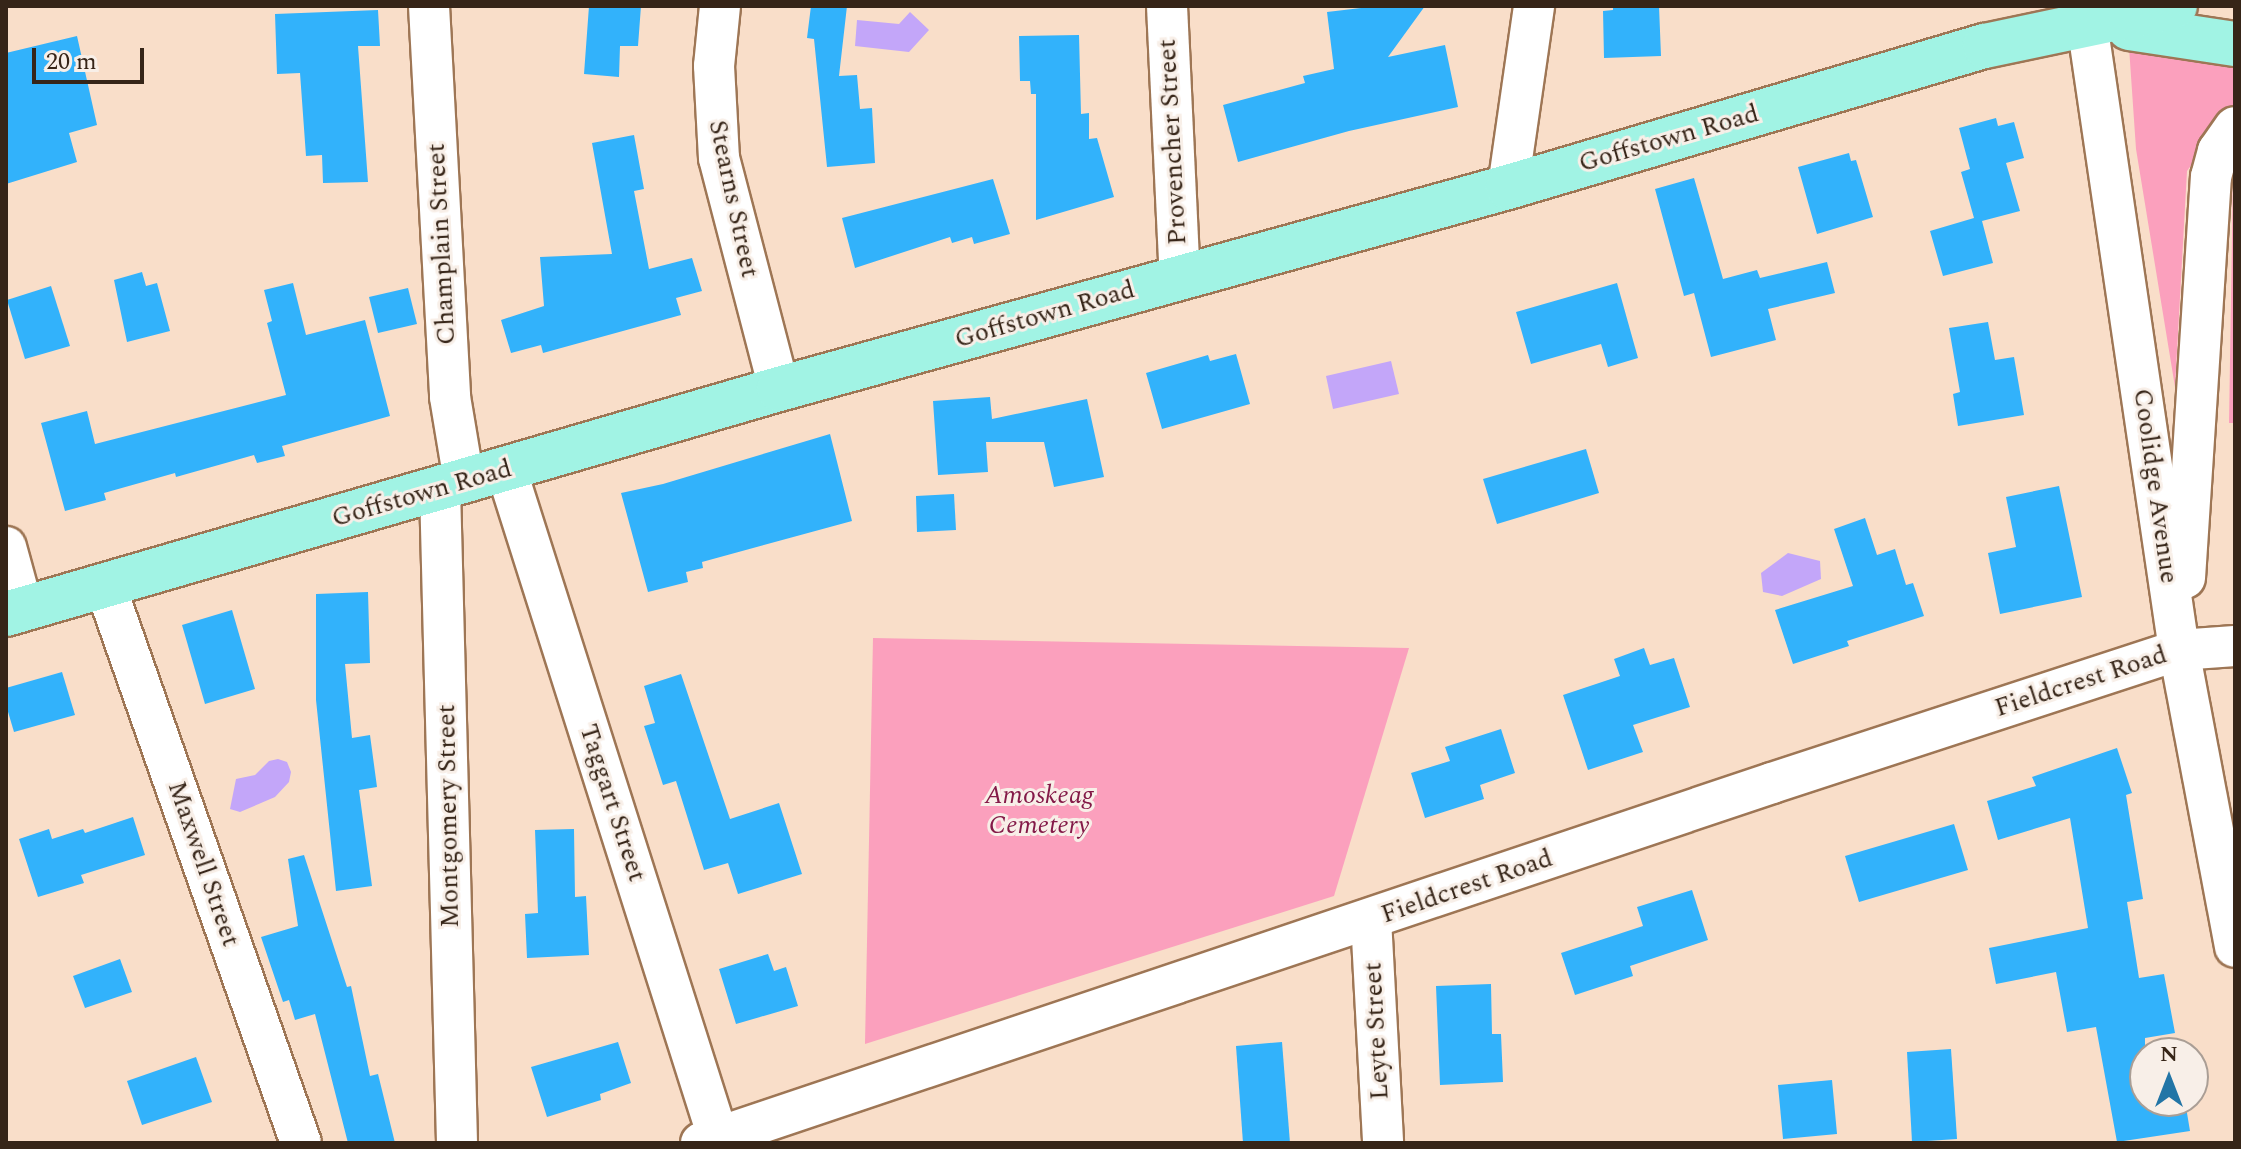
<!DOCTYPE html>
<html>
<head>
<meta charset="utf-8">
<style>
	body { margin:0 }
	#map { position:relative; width:2241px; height:1149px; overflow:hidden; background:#f9dec9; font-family:Spectral,serif }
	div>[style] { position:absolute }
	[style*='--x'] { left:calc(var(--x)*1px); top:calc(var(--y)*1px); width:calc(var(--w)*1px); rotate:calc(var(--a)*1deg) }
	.green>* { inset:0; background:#fba0bd }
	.water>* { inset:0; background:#c3a6f9 }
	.building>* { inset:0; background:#32b2fb }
	.roads { filter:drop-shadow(2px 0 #9e7655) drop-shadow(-2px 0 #9e7655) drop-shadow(0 2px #9e7655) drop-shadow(0 -2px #9e7655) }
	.minor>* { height:40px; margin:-20px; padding:0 20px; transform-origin:20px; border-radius:20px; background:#fff }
	.major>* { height:44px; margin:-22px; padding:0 22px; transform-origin:22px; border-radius:22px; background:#a1f3e4 }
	span { translate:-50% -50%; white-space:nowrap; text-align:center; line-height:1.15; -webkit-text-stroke:6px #f8efe8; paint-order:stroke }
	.street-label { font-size:26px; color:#362518 }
	.park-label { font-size:26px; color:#841a48; font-style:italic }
	.frame { position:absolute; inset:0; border:8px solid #362518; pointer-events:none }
	.north { position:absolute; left:2129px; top:1037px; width:80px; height:80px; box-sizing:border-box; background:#f8efe8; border:2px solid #aa9e95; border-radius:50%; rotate:0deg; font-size:22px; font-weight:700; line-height:32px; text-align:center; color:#362518 }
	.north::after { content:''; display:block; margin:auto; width:28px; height:36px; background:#2275a6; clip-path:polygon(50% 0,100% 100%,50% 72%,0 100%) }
	.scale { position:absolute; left:32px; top:48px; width:112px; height:36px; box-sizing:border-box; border:4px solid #362518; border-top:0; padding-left:10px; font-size:24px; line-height:28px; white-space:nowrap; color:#362518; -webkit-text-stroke:6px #f8efe8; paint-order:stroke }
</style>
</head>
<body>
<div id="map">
	<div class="green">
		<div style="clip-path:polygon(2129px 47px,2235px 59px,2235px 104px,2187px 171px,2175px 387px,2136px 149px)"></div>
		<div style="clip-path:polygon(2235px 172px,2235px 423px,2229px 423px,2233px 174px)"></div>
		<div style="clip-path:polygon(873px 638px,1409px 648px,1334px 896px,865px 1044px)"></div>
	</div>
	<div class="water">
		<div style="clip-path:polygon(910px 12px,929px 30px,909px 52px,855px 46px,857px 20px,899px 24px)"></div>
		<div style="clip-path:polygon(1391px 361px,1399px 394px,1333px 409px,1326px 376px)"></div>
		<div style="clip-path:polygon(1788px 553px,1820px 561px,1821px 579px,1782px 596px,1763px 592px,1761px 573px)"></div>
		<div style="clip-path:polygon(278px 759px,287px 762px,291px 772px,289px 782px,275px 797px,240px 812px,230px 809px,236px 779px,255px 775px,269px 761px)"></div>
	</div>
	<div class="building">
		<div style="clip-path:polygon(589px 6px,641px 6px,638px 46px,620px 46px,619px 77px,584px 74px)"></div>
		<div style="clip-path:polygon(811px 6px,847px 6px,839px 76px,857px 75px,860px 109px,872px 108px,875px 163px,827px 167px,814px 39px,807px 38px)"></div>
		<div style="clip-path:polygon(1378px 6px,1425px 6px,1388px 57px,1445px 45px,1458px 107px,1349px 131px,1238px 162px,1223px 105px,1305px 83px,1303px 76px,1334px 69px,1327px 12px)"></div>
		<div style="clip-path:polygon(1613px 6px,1659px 6px,1661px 56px,1604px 58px,1603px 11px,1613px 10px)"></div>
		<div style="clip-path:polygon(378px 10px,380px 46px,358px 46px,368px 182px,323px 183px,322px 155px,306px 156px,300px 73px,277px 74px,275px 14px)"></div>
		<div style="clip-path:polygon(1079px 35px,1081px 114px,1089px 113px,1089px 139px,1097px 138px,1114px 197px,1036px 220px,1036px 94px,1031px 94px,1030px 81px,1020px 81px,1019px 36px)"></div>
		<div style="clip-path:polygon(77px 36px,97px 125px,69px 133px,77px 162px,6px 184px,6px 53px)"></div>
		<div style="clip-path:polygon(1996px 118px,1998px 126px,2014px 122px,2024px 158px,2006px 163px,2020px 211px,1982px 221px,1993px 263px,1943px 276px,1930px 231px,1974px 218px,1961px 172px,1970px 169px,1959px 128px)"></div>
		<div style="clip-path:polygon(634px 135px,644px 189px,634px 191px,649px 269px,692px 258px,702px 291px,676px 298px,681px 315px,543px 353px,541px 345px,511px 353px,501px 320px,544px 306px,540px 257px,612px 254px,592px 143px)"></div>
		<div style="clip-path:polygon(1849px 153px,1851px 161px,1856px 160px,1873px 217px,1817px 234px,1798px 167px)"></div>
		<div style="clip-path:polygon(1694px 178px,1723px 279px,1757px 270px,1760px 278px,1827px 262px,1835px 293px,1768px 309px,1776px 340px,1711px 357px,1694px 293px,1684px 296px,1655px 189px)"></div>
		<div style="clip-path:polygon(993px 179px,1010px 234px,974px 244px,972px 237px,952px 243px,950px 237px,855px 268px,842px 218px)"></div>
		<div style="clip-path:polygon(142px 272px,146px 286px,157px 283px,170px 331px,127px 342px,114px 280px)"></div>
		<div style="clip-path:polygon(293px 283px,306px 335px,365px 320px,390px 416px,282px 446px,285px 456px,257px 463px,254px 455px,176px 477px,175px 473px,104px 493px,106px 500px,65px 511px,41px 423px,87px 411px,95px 444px,286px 395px,267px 323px,272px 321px,264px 290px)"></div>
		<div style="clip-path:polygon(1617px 283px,1638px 358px,1608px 367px,1601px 344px,1531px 364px,1516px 312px)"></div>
		<div style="clip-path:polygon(51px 286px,70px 346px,25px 359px,7px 300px)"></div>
		<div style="clip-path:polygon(408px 288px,417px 324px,378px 333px,369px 297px)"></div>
		<div style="clip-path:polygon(1988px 322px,1995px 360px,2014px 357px,2024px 415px,1958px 426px,1953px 394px,1960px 392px,1949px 328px)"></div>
		<div style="clip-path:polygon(1236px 354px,1250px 404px,1162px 429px,1146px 373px,1208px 355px,1210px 361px)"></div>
		<div style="clip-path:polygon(990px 397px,992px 419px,1087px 399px,1104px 477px,1054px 487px,1044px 442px,986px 442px,988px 472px,938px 475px,933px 401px)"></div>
		<div style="clip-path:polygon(830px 434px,852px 521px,702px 562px,703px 568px,686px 572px,688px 582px,648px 592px,621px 493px,663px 484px)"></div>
		<div style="clip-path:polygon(1586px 449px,1599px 493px,1497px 524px,1483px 479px)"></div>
		<div style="clip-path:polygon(2059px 486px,2082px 597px,2000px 614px,1988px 553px,2016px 547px,2006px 497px)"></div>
		<div style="clip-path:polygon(954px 494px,956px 530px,917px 532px,916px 496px)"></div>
		<div style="clip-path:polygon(1865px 518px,1877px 555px,1895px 549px,1906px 585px,1913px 583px,1924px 616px,1847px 641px,1849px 646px,1793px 664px,1775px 610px,1853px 586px,1834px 529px)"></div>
		<div style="clip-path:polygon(368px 592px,370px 663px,345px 664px,352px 738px,370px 735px,377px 787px,359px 790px,372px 886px,336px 891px,316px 700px,316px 594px)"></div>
		<div style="clip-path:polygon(232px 610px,255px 689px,205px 704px,182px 625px)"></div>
		<div style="clip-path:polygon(1644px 648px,1650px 665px,1674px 658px,1690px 707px,1633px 725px,1643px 752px,1588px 770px,1563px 695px,1620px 676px,1614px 659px)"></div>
		<div style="clip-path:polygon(62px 672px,75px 715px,14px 732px,6px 705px,6px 688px)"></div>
		<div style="clip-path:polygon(681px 674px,730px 819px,779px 803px,802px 874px,738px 894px,728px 863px,704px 870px,676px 781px,663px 785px,644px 726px,655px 723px,644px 686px)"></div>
		<div style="clip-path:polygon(1501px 729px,1515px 773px,1480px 785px,1484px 799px,1425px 818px,1411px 773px,1450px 761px,1445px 747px)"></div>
		<div style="clip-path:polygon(2117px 748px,2132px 793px,2126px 795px,2143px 899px,2127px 902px,2139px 978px,2164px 974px,2175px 1033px,2145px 1038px,2145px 1101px,2185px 1101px,2190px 1131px,2117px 1142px,2096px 1027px,2067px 1032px,2056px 972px,1996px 984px,1989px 948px,2088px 928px,2070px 818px,1998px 840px,1987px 801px,2036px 786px,2032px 777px)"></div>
		<div style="clip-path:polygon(133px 817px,145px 855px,81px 875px,84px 883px,38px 897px,19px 839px,49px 829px,52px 839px,83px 829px,85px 833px)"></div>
		<div style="clip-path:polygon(1954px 824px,1968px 870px,1859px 902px,1845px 856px)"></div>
		<div style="clip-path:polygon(574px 829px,575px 897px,586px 896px,589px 955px,527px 958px,525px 914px,538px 913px,535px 830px)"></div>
		<div style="clip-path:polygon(304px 855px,347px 987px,351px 986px,370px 1076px,378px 1074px,395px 1143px,348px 1143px,315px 1014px,295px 1020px,289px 1000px,283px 1002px,261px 937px,298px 926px,288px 859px)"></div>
		<div style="clip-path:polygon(1692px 890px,1708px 940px,1630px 966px,1633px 976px,1575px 995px,1561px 953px,1643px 926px,1637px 907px)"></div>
		<div style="clip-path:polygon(768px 954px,774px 971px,786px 967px,798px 1006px,736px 1024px,719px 969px)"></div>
		<div style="clip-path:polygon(120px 959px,132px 992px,85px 1008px,73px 976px)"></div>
		<div style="clip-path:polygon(1491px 984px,1492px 1034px,1501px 1034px,1503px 1082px,1440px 1085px,1436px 986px)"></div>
		<div style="clip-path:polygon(618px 1042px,631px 1083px,600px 1094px,601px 1100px,547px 1117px,531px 1067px)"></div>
		<div style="clip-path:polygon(1282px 1042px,1290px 1143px,1243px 1143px,1236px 1046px)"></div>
		<div style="clip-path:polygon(1951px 1049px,1957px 1139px,1912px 1142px,1907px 1052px)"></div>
		<div style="clip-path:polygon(196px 1057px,212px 1102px,142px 1125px,127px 1081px)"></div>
		<div style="clip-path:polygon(1832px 1080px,1837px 1134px,1783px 1139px,1778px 1085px)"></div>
	</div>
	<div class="roads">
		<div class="minor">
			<div style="--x:429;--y:6;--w:392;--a:86.9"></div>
			<div style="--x:450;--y:397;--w:85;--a:80.5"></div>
			<div style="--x:720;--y:6;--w:60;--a:95.7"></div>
			<div style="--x:714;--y:66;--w:92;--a:86.9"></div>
			<div style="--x:719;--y:158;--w:239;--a:75.4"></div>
			<div style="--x:1167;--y:6;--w:272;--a:87.3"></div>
			<div style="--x:2087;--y:23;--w:634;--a:81.65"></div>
			<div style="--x:2179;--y:650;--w:302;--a:79.3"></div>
			<div style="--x:1508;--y:187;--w:183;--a:-81.8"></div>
			<div style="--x:506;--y:469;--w:701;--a:72.39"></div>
			<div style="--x:440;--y:489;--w:654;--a:88.51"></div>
			<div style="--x:6;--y:547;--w:64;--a:74.7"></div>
			<div style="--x:2185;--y:578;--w:402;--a:-86.3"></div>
			<div style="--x:2211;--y:177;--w:27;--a:-75"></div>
			<div style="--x:2218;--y:151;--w:29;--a:-55"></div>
			<div style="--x:105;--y:585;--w:591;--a:70.65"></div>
			<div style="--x:1371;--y:919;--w:224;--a:86.9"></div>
			<div style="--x:701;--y:1143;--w:1130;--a:-18.58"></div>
			<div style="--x:1772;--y:783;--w:428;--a:-18.1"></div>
			<div style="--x:2179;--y:650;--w:56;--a:-4.1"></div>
		</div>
		<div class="major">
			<div style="--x:2129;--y:28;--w:107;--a:8.6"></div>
			<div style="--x:6;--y:614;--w:805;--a:-16.23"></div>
			<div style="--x:779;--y:389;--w:756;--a:-15.49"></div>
			<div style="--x:1508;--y:187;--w:497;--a:-16.5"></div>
			<div style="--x:1985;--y:46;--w:194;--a:-11.9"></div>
		</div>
	</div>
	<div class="street-label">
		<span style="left:1669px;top:139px;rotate:-16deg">Goffstown Road</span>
		<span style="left:1173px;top:142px;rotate:-93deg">Provencher Street</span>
		<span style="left:733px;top:199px;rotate:78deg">Stearns Street</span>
		<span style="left:442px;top:244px;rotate:-93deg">Champlain Street</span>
		<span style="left:1045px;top:315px;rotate:-16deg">Goffstown Road</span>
		<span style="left:2155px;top:486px;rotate:82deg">Coolidge Avenue</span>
		<span style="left:422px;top:494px;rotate:-16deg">Goffstown Road</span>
		<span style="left:2081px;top:682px;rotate:-18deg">Fieldcrest Road</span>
		<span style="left:612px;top:803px;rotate:72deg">Taggart Street</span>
		<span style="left:449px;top:816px;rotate:-91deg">Montgomery Street</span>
		<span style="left:203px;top:864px;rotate:71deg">Maxwell Street</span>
		<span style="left:1467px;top:887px;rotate:-19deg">Fieldcrest Road</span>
		<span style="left:1377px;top:1031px;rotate:-93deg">Leyte Street</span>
	</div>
	<div class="park-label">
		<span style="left:1039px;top:811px">Amoskeag<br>Cemetery</span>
	</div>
	<div class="frame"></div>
	<div class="north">N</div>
	<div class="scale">20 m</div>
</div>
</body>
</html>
